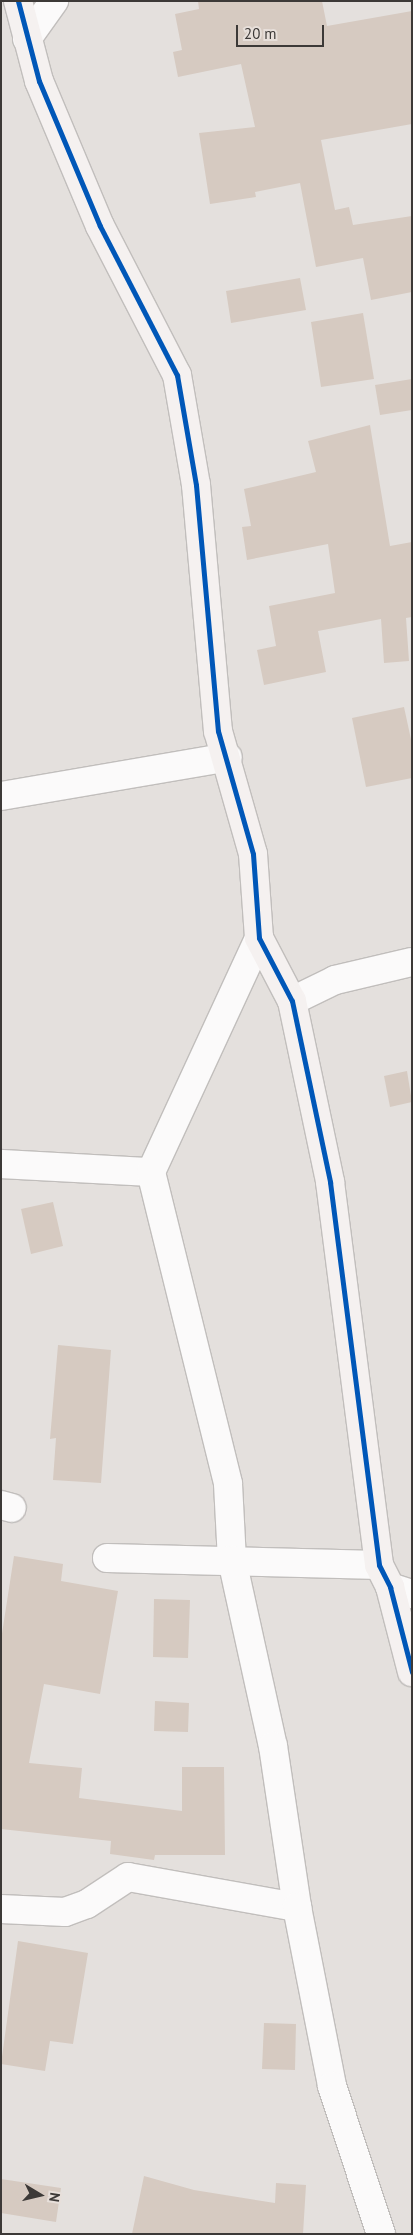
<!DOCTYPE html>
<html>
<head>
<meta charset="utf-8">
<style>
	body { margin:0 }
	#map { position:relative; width:413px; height:2235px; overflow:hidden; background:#e4e0dd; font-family:"PT Sans",sans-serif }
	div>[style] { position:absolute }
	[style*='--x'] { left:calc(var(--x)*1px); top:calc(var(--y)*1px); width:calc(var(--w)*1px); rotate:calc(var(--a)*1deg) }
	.building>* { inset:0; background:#d6cac1 }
	.roads { filter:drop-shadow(1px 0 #c1bebc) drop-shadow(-1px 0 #c1bebc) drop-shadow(0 1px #c1bebc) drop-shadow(0 -1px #c1bebc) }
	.street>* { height:28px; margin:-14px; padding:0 14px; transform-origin:14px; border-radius:14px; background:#fbfafa }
	.secondary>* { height:28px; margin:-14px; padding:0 14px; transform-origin:14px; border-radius:14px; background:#f5f1f0 }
	.cycleway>* { height:5px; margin:-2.5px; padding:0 2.5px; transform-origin:2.5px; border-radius:2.5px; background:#0057b8 }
	span { translate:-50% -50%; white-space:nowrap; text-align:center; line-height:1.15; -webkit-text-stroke:4.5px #e7dfda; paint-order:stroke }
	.frame { position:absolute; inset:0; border:2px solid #3c3937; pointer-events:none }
	.north { position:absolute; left:15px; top:2170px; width:50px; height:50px; -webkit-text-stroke:4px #e7dfda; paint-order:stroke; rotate:99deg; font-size:14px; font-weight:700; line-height:20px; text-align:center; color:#3c3937 }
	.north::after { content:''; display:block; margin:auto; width:18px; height:22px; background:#3c3937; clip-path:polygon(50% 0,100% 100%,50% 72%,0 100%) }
	.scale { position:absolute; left:236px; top:25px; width:88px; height:22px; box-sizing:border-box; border:2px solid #3c3937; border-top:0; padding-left:6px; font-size:15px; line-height:18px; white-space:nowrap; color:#3c3937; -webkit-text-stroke:4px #e7dfda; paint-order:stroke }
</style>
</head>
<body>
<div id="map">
	<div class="building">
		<div style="clip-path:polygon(198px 1px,322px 1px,327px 26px,412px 11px,412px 124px,321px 140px,335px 210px,349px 207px,353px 225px,412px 216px,412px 292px,371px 300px,363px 258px,316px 267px,300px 183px,255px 192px,256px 197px,210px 204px,199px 133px,255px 127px,241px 64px,178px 77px,173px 52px,182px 50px,175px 14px,199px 9px)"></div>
		<div style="clip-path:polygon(300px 278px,306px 310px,231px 323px,226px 291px)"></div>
		<div style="clip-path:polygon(363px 313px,374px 379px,321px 387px,311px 322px)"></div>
		<div style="clip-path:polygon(412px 379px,412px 410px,380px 415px,375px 385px)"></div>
		<div style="clip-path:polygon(370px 425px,390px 546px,412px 542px,412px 617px,406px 618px,409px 661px,384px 663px,381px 619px,318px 631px,326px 672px,264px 685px,257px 650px,276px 646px,269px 606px,335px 593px,328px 544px,247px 560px,242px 527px,251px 526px,244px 489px,316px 472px,308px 441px)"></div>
		<div style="clip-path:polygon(404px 707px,412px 744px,412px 778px,366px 787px,352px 718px)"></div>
		<div style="clip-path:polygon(407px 1071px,412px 1102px,390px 1107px,384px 1076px)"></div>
		<div style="clip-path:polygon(53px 1202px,63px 1246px,31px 1254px,21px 1209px)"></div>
		<div style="clip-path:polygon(58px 1345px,111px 1350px,101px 1483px,53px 1480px,56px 1438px,50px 1439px)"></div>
		<div style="clip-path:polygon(14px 1556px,63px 1564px,61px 1581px,118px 1591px,100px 1694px,44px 1684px,29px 1763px,82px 1768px,79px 1798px,182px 1811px,182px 1767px,224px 1767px,225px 1855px,155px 1855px,154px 1860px,110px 1854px,111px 1841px,1px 1829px,1px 1640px)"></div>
		<div style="clip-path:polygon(154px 1599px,190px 1600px,188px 1658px,153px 1657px)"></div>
		<div style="clip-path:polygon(155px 1701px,189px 1703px,188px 1732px,154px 1731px)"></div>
		<div style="clip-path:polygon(18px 1941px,88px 1953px,73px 2044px,50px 2041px,45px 2071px,1px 2064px)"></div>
		<div style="clip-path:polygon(264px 2023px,296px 2024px,295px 2070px,262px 2069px)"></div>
		<div style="clip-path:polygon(144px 2176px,194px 2190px,275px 2203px,276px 2183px,306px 2185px,303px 2234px,132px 2234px)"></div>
		<div style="clip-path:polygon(1px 2179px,61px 2188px,56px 2222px,1px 2213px)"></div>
	</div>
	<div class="roads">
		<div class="street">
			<div style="--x:27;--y:39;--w:47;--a:-54.6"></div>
			<div style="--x:1;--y:796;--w:230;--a:-9.7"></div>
			<div style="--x:292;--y:1001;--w:48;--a:-26"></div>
			<div style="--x:335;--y:980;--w:79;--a:-13.2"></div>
			<div style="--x:1;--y:1164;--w:150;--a:3.1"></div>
			<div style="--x:151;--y:1172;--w:258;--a:-65.2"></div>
			<div style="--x:151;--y:1172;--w:321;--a:76.1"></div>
			<div style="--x:228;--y:1484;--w:76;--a:87"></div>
			<div style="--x:232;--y:1560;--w:190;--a:77.6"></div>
			<div style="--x:273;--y:1746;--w:163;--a:81.5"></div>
			<div style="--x:1;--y:1505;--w:11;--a:15"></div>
			<div style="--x:107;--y:1558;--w:272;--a:1.5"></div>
			<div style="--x:390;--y:1587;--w:23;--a:18"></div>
			<div style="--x:1;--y:1909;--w:64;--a:2.7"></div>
			<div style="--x:65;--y:1912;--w:23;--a:-20"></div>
			<div style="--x:87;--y:1904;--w:49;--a:-33.4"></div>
			<div style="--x:128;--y:1877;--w:172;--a:10.1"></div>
			<div style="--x:297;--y:1907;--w:182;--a:78.9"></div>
			<div style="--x:332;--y:2086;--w:156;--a:71.7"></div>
		</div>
		<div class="secondary">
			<div style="--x:18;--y:1;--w:83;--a:75.3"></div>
			<div style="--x:39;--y:81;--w:157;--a:67.2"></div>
			<div style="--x:100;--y:226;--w:168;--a:62.7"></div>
			<div style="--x:177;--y:375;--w:112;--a:80.2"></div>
			<div style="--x:196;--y:485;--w:247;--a:84.9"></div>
			<div style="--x:218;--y:731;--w:128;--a:74.1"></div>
			<div style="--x:253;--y:854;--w:84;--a:85.9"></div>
			<div style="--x:259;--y:938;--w:71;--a:62.4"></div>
			<div style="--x:292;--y:1001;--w:185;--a:78.1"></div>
			<div style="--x:330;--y:1182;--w:386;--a:82.7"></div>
			<div style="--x:379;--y:1565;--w:25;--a:63"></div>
			<div style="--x:390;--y:1587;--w:88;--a:75.5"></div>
		</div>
	</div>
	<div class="cycleway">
		<div style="--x:18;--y:1;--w:83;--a:75.3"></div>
		<div style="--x:39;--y:81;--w:157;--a:67.2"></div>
		<div style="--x:100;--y:226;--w:168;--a:62.7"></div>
		<div style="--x:177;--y:375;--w:112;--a:80.2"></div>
		<div style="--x:196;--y:485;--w:247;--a:84.9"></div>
		<div style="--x:218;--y:731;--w:128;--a:74.1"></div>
		<div style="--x:253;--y:854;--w:84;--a:85.9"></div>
		<div style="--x:259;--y:938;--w:71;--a:62.4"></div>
		<div style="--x:292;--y:1001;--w:185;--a:78.1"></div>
		<div style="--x:330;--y:1182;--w:386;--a:82.7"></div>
		<div style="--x:379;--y:1565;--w:25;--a:63"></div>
		<div style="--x:390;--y:1587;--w:88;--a:75.5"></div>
	</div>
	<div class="frame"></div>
	<div class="north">N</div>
	<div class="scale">20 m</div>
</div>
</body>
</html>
